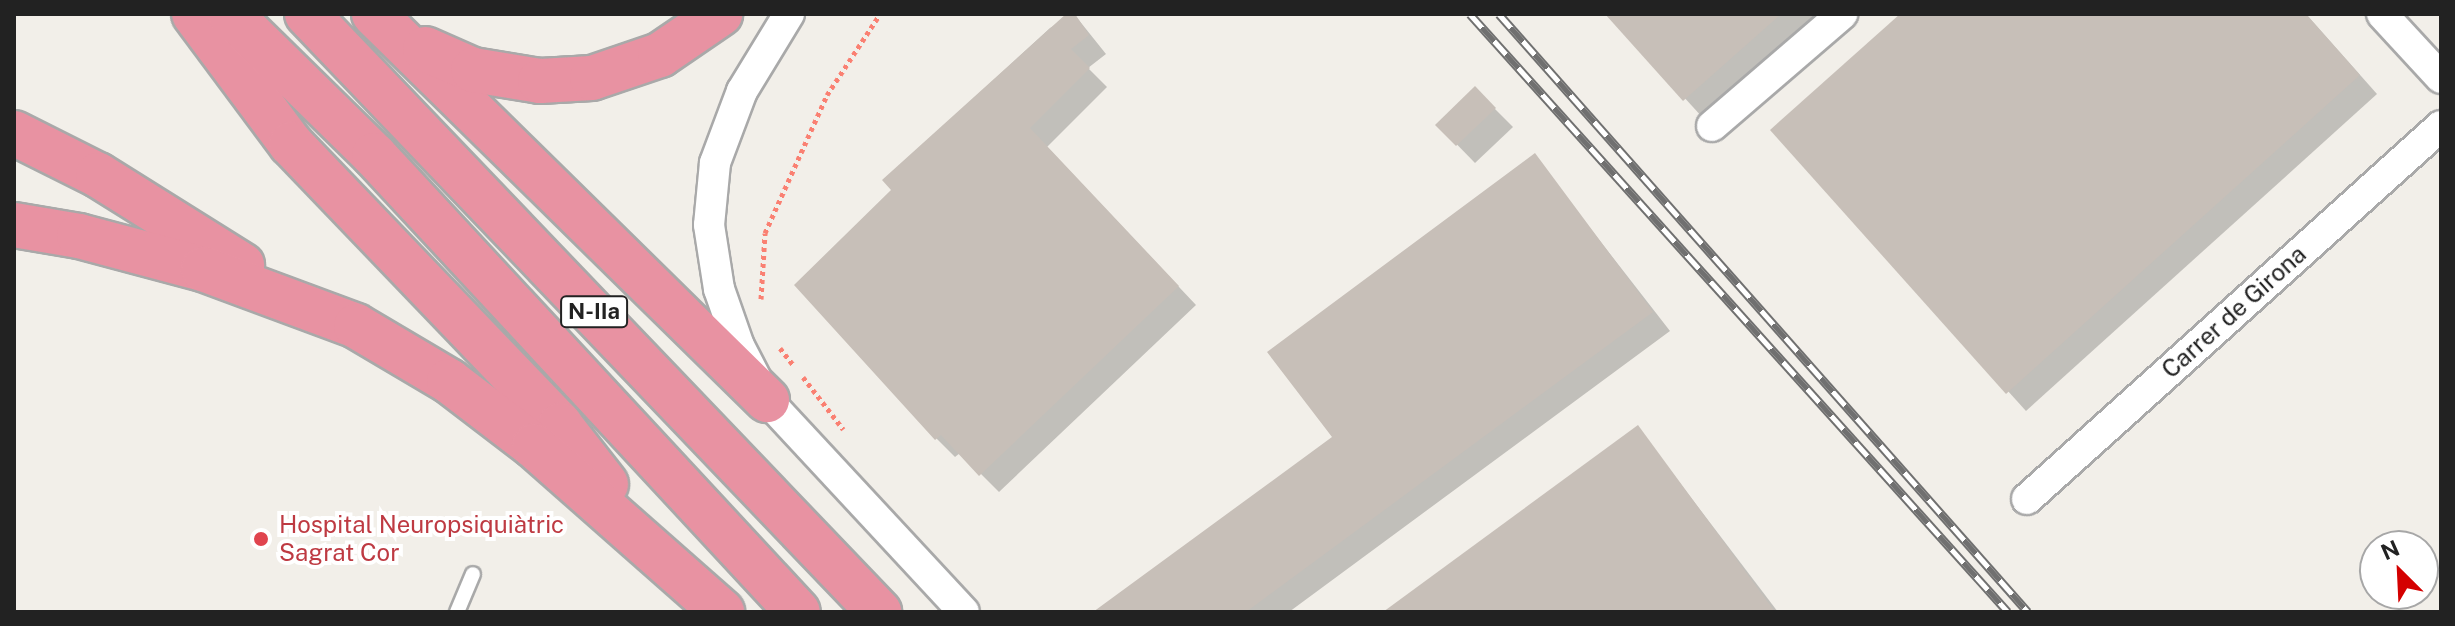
<!DOCTYPE html>
<html>
<head>
<meta charset="utf-8">
<style>
	body { margin:0 }
	#map { position:relative; width:2455px; height:626px; overflow:hidden; background:#f2efe9; font-family:"Public Sans",sans-serif }
	div>[style] { position:absolute }
	[style*='--x'] { left:calc(var(--x)*1px); top:calc(var(--y)*1px); width:calc(var(--w)*1px); rotate:calc(var(--a)*1deg) }
	.shadow>* { inset:0; background:#0003 }
	.building>* { inset:0; background:#c7bfb8 }
	.path>* { height:5px; margin-top:-2.5px; transform-origin:0; background:repeating-linear-gradient(90deg,#fa8072 0 4px,transparent 0 8px) }
	.roads { filter:drop-shadow(2px 0 #a9a9a9) drop-shadow(-2px 0 #a9a9a9) drop-shadow(0 2px #a9a9a9) drop-shadow(0 -2px #a9a9a9) }
	.lane>* { height:14px; margin:-7px; padding:0 7px; transform-origin:7px; border-radius:7px; background:#fff }
	.street>* { height:30px; margin:-15px; padding:0 15px; transform-origin:15px; border-radius:15px; background:#fff }
	.highway>* { height:44px; margin:-22px; padding:0 22px; transform-origin:22px; border-radius:22px; background:#e892a2 }
	.rail>* { height:9px; margin-top:-4.5px; transform-origin:0; background:repeating-linear-gradient(90deg,#fff 0 18px,#707070 0 36px); box-sizing:border-box; border-block:2px solid #707070 }
	.dots>* { width:22px; height:22px; translate:-50% -50%; box-sizing:border-box; border:4px solid #fff; border-radius:50% }
	span { translate:-50% -50%; white-space:nowrap; text-align:center; line-height:1.15; -webkit-text-stroke:8px #fff; paint-order:stroke }
	.shield-label span { padding:2px 6px; background:#fff; border:2px solid; border-radius:6px; -webkit-text-stroke-width:0 }
	.shield-label { font-size:22px; color:#222; font-weight:700 }
	.street-label { font-size:24px; color:#222 }
	.health-label { font-size:24px; color:#be3a42 }
	.left { translate:0 -50%; text-align:left }
	.frame { position:absolute; inset:0; border:16px solid #222; pointer-events:none }
	.north { position:absolute; left:2359px; top:530px; width:80px; height:80px; box-sizing:border-box; background:#fff; border:2px solid #a7a7a7; border-radius:50%; rotate:336deg; font-size:22px; font-weight:700; line-height:32px; text-align:center; color:#222 }
	.north::after { content:''; display:block; margin:auto; width:28px; height:36px; background:#d40000; clip-path:polygon(50% 0,100% 100%,50% 72%,0 100%) }
</style>
</head>
<body>
<div id="map">
	<div class="shadow">
		<div style="clip-path:polygon(1074px 14px,1106px 54px,1088px 68px,1107px 87px,1047px 147px,1196px 305px,999px 492px,960px 453px,955px 457px,937px 439px,797px 285px,894px 190px,885px 180px,1050px 28px)"></div>
		<div style="clip-path:polygon(1608px 14px,1820px 14px,1703px 118px)"></div>
		<div style="clip-path:polygon(1903px 14px,2306px 14px,2377px 94px,2026px 411px,1772px 130px)"></div>
		<div style="clip-path:polygon(1475px 89px,1513px 127px,1475px 163px,1438px 125px)"></div>
		<div style="clip-path:polygon(1534px 156px,1670px 331px,1289px 612px,1096px 612px,1334px 438px)"></div>
		<div style="clip-path:polygon(1638px 428px,1778px 612px,1387px 612px)"></div>
	</div>
	<div class="building">
		<div style="clip-path:polygon(1066px 14px,1075px 14px,1089px 35px,1071px 49px,1090px 68px,1030px 128px,1179px 286px,979px 476px,941px 435px,935px 440px,794px 285px,891px 190px,882px 180px)"></div>
		<div style="clip-path:polygon(1605px 14px,1781px 14px,1683px 101px)"></div>
		<div style="clip-path:polygon(1900px 14px,2306px 14px,2360px 75px,2006px 394px,1770px 130px)"></div>
		<div style="clip-path:polygon(1475px 86px,1496px 108px,1456px 146px,1435px 125px)"></div>
		<div style="clip-path:polygon(1535px 153px,1653px 312px,1246px 612px,1093px 612px,1332px 437px,1267px 352px)"></div>
		<div style="clip-path:polygon(1638px 425px,1775px 612px,1383px 612px)"></div>
	</div>
	<div class="path">
		<div style="--x:761;--y:299;--w:66;--a:-86.5"></div>
		<div style="--x:765;--y:233;--w:151;--a:-65.8"></div>
		<div style="--x:827;--y:95;--w:97;--a:-56.8"></div>
		<div style="--x:780;--y:348;--w:23;--a:52"></div>
		<div style="--x:803;--y:377;--w:66;--a:52.4"></div>
	</div>
	<div class="roads">
		<div class="lane">
			<div style="--x:457;--y:612;--w:41;--a:-67.2"></div>
		</div>
		<div class="street">
			<div style="--x:789;--y:14;--w:90;--a:121.4"></div>
			<div style="--x:742;--y:91;--w:77;--a:110.6"></div>
			<div style="--x:715;--y:163;--w:62;--a:95.5"></div>
			<div style="--x:709;--y:225;--w:65;--a:81.1"></div>
			<div style="--x:719;--y:289;--w:60;--a:70.7"></div>
			<div style="--x:739;--y:346;--w:61;--a:62.6"></div>
			<div style="--x:767;--y:400;--w:289;--a:47.1"></div>
			<div style="--x:2382;--y:14;--w:87;--a:47.3"></div>
			<div style="--x:1712;--y:126;--w:172;--a:-40.7"></div>
			<div style="--x:2027;--y:499;--w:557;--a:-42.02"></div>
		</div>
		<div class="highway">
			<div style="--x:194;--y:14;--w:162;--a:53.3"></div>
			<div style="--x:291;--y:144;--w:389;--a:46.2"></div>
			<div style="--x:560;--y:425;--w:75;--a:52.1"></div>
			<div style="--x:230;--y:14;--w:202;--a:44.4"></div>
			<div style="--x:374;--y:155;--w:623;--a:47.15"></div>
			<div style="--x:307;--y:14;--w:828;--a:46.27"></div>
			<div style="--x:374;--y:14;--w:551;--a:44.49"></div>
			<div style="--x:425;--y:49;--w:52;--a:23.6"></div>
			<div style="--x:473;--y:70;--w:68;--a:9.3"></div>
			<div style="--x:540;--y:81;--w:52;--a:-3.3"></div>
			<div style="--x:592;--y:78;--w:72;--a:-18.7"></div>
			<div style="--x:660;--y:55;--w:73;--a:-34.3"></div>
			<div style="--x:14;--y:133;--w:94;--a:26.6"></div>
			<div style="--x:98;--y:175;--w:170;--a:32"></div>
			<div style="--x:14;--y:225;--w:66;--a:9.6"></div>
			<div style="--x:79;--y:236;--w:128;--a:14.9"></div>
			<div style="--x:203;--y:269;--w:163;--a:20.4"></div>
			<div style="--x:356;--y:326;--w:108;--a:30.6"></div>
			<div style="--x:449;--y:381;--w:107;--a:37.4"></div>
			<div style="--x:534;--y:446;--w:251;--a:41.4"></div>
		</div>
	</div>
	<div class="rail">
		<div style="--x:1470;--y:14;--w:804;--a:48.02"></div>
		<div style="--x:1499;--y:14;--w:798;--a:48.5"></div>
	</div>
	<div class="dots">
		<div style="left:261px;top:539px;background:#e0444e"></div>
	</div>
	<div class="shield-label">
		<span style="left:594px;top:312px">N-IIa</span>
	</div>
	<div class="street-label">
		<span style="left:2234px;top:312px;rotate:-42deg">Carrer de Girona</span>
	</div>
	<div class="health-label">
		<span class="left" style="left:279px;top:539px">Hospital Neuropsiquiàtric<br>Sagrat Cor</span>
	</div>
	<div class="frame"></div>
	<div class="north">N</div>
</div>
</body>
</html>
